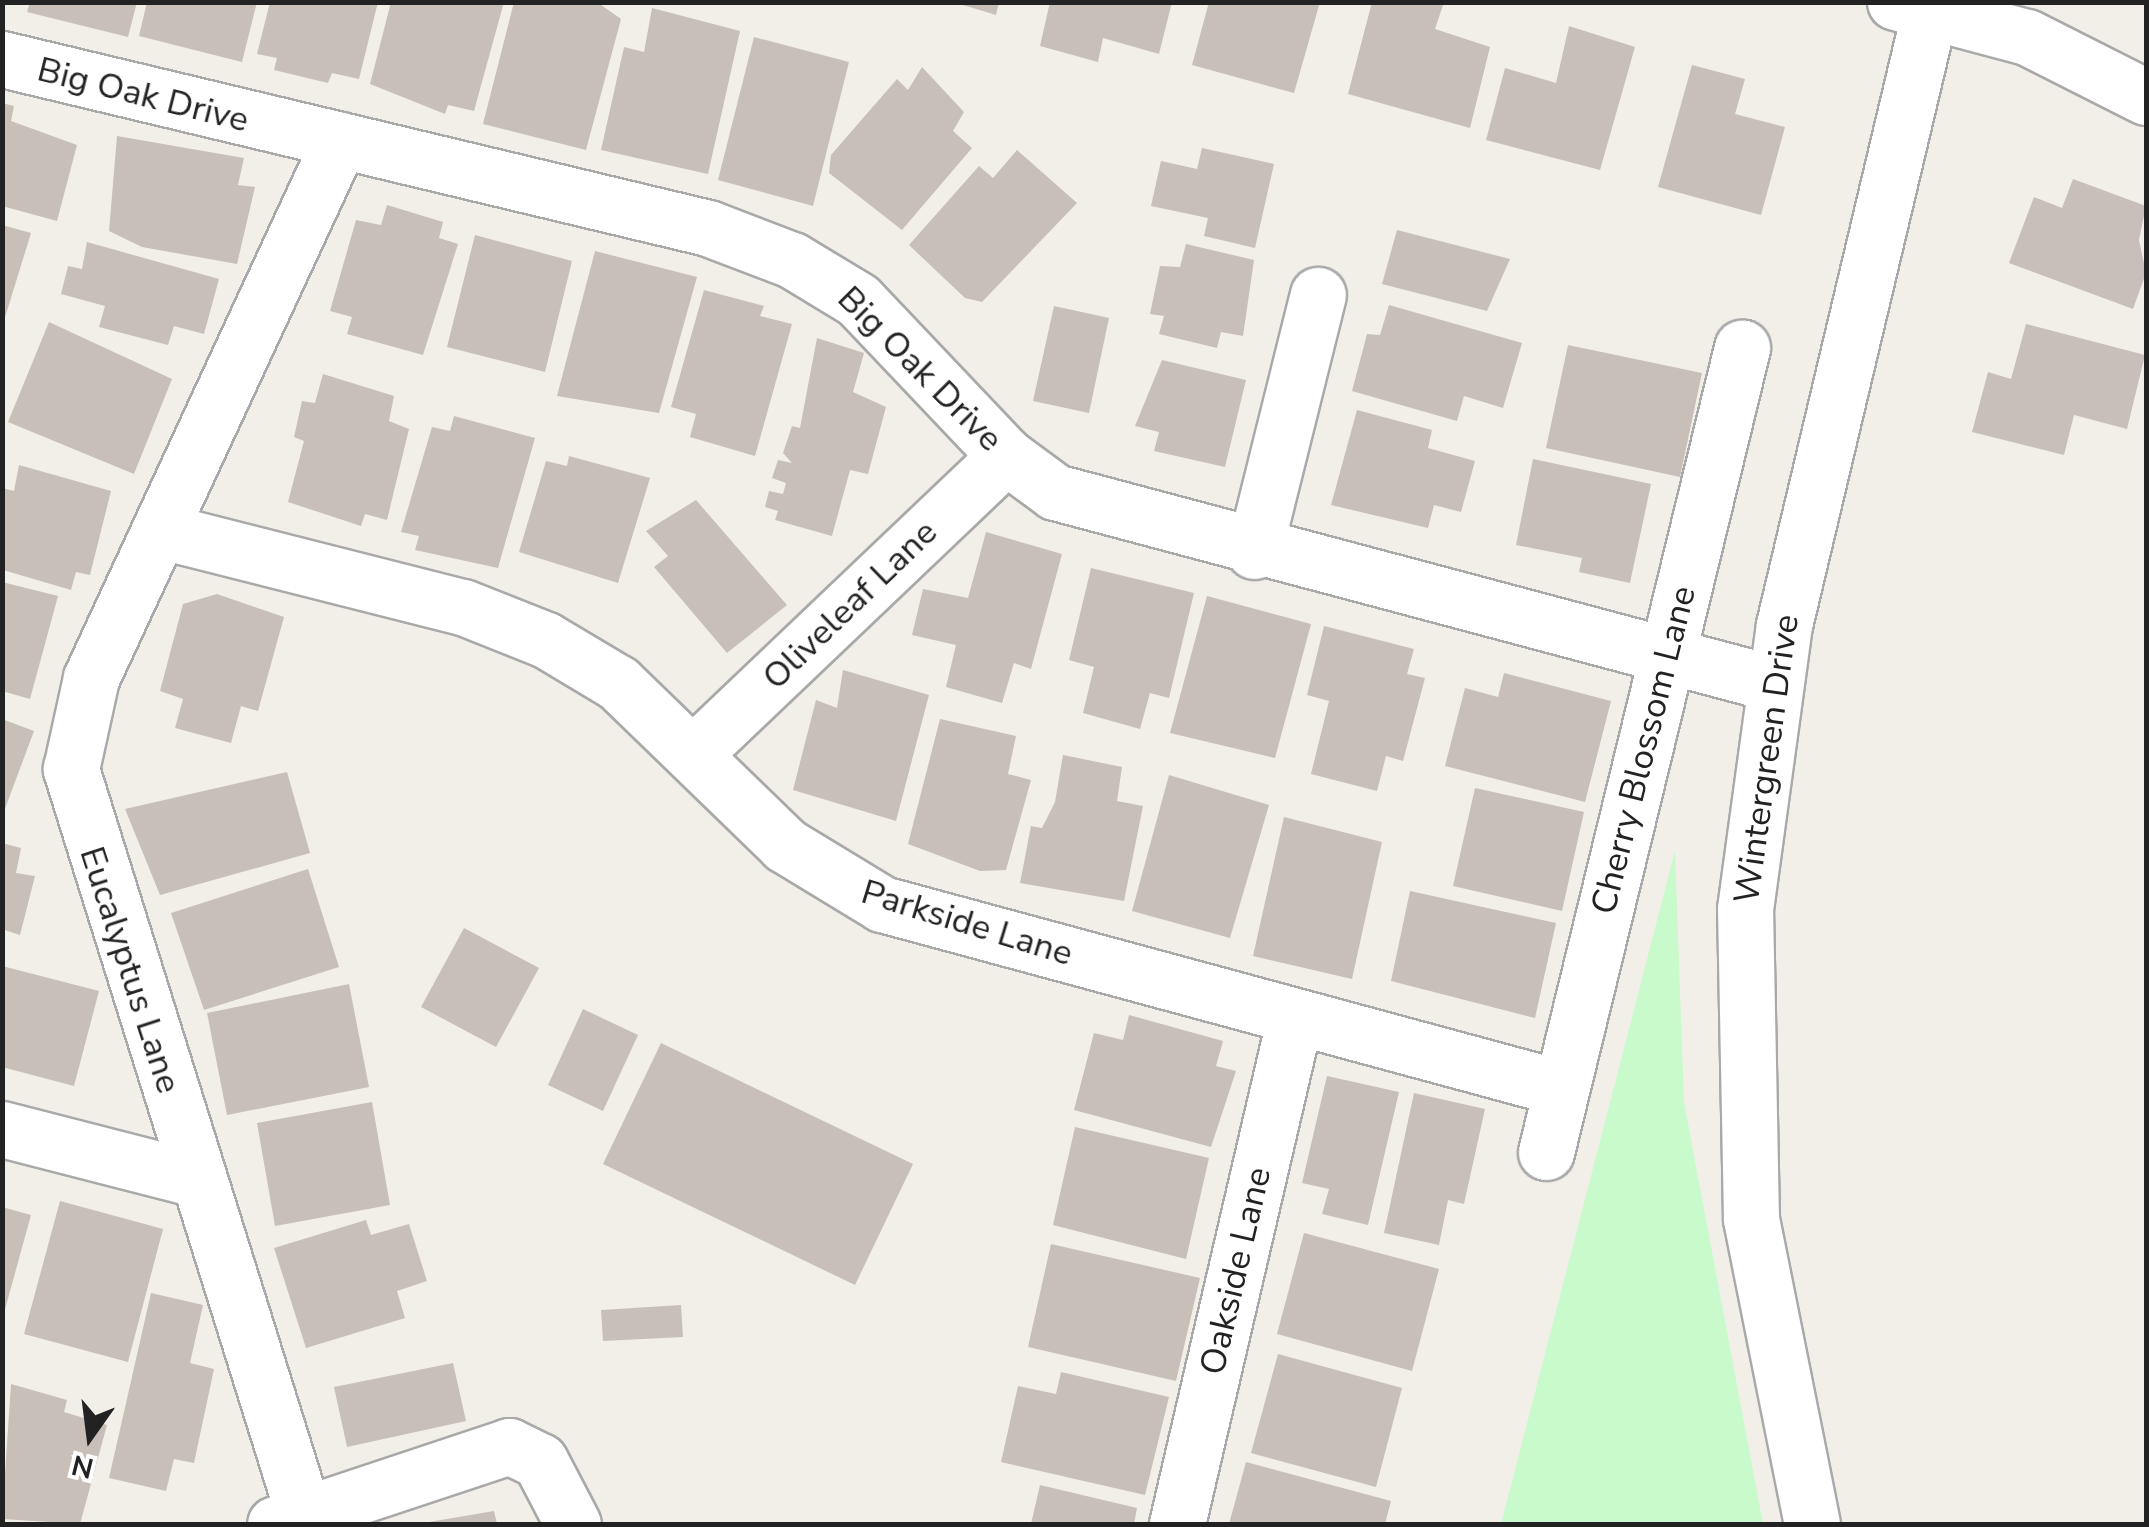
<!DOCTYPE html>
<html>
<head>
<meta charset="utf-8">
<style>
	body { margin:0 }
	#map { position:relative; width:2149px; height:1527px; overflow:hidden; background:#f2efe9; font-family:"Nunito Sans",sans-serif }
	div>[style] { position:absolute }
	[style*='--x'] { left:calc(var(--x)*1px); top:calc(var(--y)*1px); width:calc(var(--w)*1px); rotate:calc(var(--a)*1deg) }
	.park>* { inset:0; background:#c8facc }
	.building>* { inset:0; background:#c7bfb8 }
	.roads { filter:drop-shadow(2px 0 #a9a9a9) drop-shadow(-2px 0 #a9a9a9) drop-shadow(0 2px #a9a9a9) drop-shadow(0 -2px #a9a9a9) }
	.minor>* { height:55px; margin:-27.5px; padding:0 27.5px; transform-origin:27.5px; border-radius:27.5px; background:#fff }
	span { translate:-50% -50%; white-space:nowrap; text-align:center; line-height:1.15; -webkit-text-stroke:8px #fff; paint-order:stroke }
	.street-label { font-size:35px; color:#222 }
	.frame { position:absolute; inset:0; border:5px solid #222; pointer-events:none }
	.north { position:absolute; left:40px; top:1387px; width:100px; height:100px; -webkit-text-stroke:8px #fff; paint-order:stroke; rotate:194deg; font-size:28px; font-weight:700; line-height:40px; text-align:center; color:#222 }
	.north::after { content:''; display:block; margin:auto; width:35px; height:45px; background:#222; clip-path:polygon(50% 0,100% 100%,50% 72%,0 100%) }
</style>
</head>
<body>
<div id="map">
	<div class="park">
		<div style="clip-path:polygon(1675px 851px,1684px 1102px,1763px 1524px,1501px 1524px)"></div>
	</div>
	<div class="building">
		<div style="clip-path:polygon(30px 2px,137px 2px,128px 37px,27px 12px)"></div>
		<div style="clip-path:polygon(147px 2px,257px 2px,242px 62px,139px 36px)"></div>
		<div style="clip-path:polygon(270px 2px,378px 2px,359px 79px,332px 73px,328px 83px,274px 70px,277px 58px,257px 54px)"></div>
		<div style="clip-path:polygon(391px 2px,504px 2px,474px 111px,448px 105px,445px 114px,370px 84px)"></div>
		<div style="clip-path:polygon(514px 2px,597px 2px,621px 19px,586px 150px,483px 124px)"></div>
		<div style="clip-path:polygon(953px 2px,999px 2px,996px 15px)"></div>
		<div style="clip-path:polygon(1050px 2px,1172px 2px,1159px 54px,1103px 38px,1098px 62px,1040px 46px)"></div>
		<div style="clip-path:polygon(1209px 2px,1320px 2px,1294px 93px,1192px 65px)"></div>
		<div style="clip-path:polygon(1372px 2px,1444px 2px,1435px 29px,1490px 47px,1470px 128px,1348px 94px)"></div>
		<div style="clip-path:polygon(652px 8px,740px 31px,708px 174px,601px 150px,624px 47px,644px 52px)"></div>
		<div style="clip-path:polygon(1569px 26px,1635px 47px,1600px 170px,1486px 140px,1505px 68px,1556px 83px)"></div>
		<div style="clip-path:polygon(754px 37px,849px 62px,813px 206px,718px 180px)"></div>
		<div style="clip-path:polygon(1692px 65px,1745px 79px,1735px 114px,1785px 127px,1761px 215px,1658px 187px)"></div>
		<div style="clip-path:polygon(922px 67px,964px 112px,953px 131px,972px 148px,902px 230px,829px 173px,831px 155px,897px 79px,908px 90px)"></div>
		<div style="clip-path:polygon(2px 103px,14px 106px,11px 121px,77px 145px,57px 221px,2px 206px)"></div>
		<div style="clip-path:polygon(117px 136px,244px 158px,238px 185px,255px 187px,237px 264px,142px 247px,109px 231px)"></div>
		<div style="clip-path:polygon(1202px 148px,1274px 164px,1255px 248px,1204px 236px,1208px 218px,1151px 206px,1161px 161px,1197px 169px)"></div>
		<div style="clip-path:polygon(1017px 150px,1077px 203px,982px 302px,965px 298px,909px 245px,979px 166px,993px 178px)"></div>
		<div style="clip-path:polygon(2073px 179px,2146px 206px,2139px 240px,2146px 273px,2133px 309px,2009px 263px,2034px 197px,2062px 208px)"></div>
		<div style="clip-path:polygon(387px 205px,443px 222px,439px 238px,458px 244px,423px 355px,347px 334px,352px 317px,330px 311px,356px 220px,381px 225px)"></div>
		<div style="clip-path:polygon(2px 225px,31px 233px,3px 324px,2px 324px)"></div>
		<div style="clip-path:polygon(1397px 230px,1510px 259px,1487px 311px,1382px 284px)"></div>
		<div style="clip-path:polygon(475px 235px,572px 261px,545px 372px,447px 347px)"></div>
		<div style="clip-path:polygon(87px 242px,219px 279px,204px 334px,174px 326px,168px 345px,99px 327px,105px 306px,61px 294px,68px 266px,82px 269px)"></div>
		<div style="clip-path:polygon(1186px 244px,1254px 260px,1243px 336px,1221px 332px,1217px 348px,1159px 334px,1164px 316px,1150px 314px,1160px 266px,1180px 267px)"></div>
		<div style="clip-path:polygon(595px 251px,697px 277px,659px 413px,557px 396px)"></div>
		<div style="clip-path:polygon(704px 290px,764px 306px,760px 316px,792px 324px,755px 456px,690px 437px,696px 414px,671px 407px)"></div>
		<div style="clip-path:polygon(1389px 305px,1522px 343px,1503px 408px,1464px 396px,1457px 421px,1352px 391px,1367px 334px,1380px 335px)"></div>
		<div style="clip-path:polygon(1054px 306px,1109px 318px,1089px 413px,1033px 401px)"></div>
		<div style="clip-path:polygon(49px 322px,172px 379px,134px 474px,8px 422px)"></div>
		<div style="clip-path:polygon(2026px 324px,2145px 355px,2127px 429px,2074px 415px,2064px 455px,1972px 432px,1988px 372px,2011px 379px)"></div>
		<div style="clip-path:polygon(817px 338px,864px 353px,853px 392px,886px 407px,868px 474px,850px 470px,832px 536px,775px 520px,778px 511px,765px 507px,769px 491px,783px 494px,786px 483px,772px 478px,778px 460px,792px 463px,783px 453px,792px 426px,800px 428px)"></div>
		<div style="clip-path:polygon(1568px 345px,1702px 373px,1680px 477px,1546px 448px)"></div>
		<div style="clip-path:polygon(1162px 360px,1246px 380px,1225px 467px,1154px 451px,1159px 432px,1135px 426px)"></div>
		<div style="clip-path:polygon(323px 374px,394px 396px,389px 421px,409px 429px,387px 520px,365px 514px,361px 526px,288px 502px,304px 441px,294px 437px,302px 401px,315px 403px)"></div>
		<div style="clip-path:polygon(1357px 410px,1432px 430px,1428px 448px,1475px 461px,1461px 512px,1434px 505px,1428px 528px,1331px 505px)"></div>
		<div style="clip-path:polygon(454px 416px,535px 438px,498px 568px,415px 550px,419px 536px,401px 532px,432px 427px,450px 431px)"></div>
		<div style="clip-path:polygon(569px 456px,650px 478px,618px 583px,519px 552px,546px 461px,567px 466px)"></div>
		<div style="clip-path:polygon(1533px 459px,1651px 484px,1630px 583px,1579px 572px,1582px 558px,1516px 545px)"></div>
		<div style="clip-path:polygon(19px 465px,111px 491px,90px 575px,76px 572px,71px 590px,3px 570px,2px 488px,14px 491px)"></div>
		<div style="clip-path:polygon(696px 500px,787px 605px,727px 653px,654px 567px,668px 556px,646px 531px)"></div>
		<div style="clip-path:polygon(986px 532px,1062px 554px,1031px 669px,1014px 663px,1002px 703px,946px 687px,956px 645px,912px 635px,923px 589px,968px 598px)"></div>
		<div style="clip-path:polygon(1091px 568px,1194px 593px,1169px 698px,1150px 693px,1140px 729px,1083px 713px,1094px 667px,1069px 660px)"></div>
		<div style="clip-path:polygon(2px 582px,58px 596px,30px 699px,2px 691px)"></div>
		<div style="clip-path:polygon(217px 594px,284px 617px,258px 711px,241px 706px,231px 743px,175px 728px,183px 699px,160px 691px,183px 604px)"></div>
		<div style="clip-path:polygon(1207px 596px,1311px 624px,1275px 758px,1170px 733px)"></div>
		<div style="clip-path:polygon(1324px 626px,1414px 649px,1407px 674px,1425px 678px,1403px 761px,1386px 756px,1377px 791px,1311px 774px,1329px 701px,1307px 695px)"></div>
		<div style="clip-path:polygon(843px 670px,929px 695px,896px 821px,793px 790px,816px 700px,837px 708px)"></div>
		<div style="clip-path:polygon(1504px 673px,1611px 701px,1585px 802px,1445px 766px,1465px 688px,1498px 697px)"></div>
		<div style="clip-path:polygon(2px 719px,34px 731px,3px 814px,2px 814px)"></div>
		<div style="clip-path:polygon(940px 719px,1016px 736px,1008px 774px,1031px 780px,1006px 870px,980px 871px,908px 844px)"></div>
		<div style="clip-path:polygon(1063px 755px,1122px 767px,1117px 801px,1143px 806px,1124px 901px,1020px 883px,1031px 826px,1042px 828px,1055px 802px)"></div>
		<div style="clip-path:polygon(287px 772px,310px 853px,160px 895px,125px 809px)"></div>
		<div style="clip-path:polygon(1169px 775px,1269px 805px,1230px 938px,1132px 911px)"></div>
		<div style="clip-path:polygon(1475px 788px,1584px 812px,1562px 911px,1453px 886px)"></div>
		<div style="clip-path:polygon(1284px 817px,1382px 842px,1352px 979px,1253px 956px)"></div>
		<div style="clip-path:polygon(2px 843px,21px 848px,16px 873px,35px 876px,20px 935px,2px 929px)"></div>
		<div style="clip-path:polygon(308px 869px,339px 967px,204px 1010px,171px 913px)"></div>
		<div style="clip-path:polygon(1410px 891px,1556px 923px,1535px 1018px,1391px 981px)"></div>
		<div style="clip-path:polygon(464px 928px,539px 968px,496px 1047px,421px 1007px)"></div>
		<div style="clip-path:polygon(2px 966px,99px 991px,74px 1086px,2px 1067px)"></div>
		<div style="clip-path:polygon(349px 984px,369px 1087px,227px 1115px,207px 1013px)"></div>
		<div style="clip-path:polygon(583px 1009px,638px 1035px,603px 1111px,548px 1085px)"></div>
		<div style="clip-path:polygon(1129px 1015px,1223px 1041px,1216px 1066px,1236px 1071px,1211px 1147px,1074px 1110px,1094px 1033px,1123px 1040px)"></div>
		<div style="clip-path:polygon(661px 1043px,913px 1164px,855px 1285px,603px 1164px)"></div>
		<div style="clip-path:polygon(1327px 1076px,1399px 1092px,1368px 1225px,1322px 1214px,1329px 1189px,1302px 1183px)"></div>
		<div style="clip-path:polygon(1414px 1093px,1485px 1109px,1464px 1204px,1448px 1200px,1439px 1245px,1384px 1233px)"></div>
		<div style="clip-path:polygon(372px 1102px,390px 1205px,275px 1226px,257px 1123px)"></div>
		<div style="clip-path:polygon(1075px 1127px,1209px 1158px,1186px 1259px,1053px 1225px)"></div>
		<div style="clip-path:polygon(60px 1201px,163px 1229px,128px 1362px,24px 1334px)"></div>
		<div style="clip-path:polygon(2px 1207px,31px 1215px,4px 1313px,2px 1313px)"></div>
		<div style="clip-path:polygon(366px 1220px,371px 1235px,409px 1224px,427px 1281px,397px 1291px,405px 1318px,306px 1348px,274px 1248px)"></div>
		<div style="clip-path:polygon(1304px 1233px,1439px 1269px,1412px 1371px,1277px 1334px)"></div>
		<div style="clip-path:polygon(1051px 1244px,1200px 1278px,1176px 1381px,1028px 1347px)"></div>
		<div style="clip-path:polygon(151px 1293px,203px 1305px,190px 1363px,214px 1369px,194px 1463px,174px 1459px,166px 1491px,109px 1478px)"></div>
		<div style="clip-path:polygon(681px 1305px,683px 1337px,603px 1341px,601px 1310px)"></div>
		<div style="clip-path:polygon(1278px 1354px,1402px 1388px,1376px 1487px,1251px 1453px)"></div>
		<div style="clip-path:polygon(453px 1363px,466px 1421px,347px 1447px,334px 1387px)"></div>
		<div style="clip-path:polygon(1061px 1372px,1169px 1397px,1145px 1495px,1001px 1462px,1018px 1386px,1056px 1394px)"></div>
		<div style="clip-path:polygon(11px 1384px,67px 1400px,64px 1412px,107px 1425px,80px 1524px,2px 1519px)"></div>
		<div style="clip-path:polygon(1246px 1462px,1391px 1501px,1385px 1524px,1229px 1524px)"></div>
		<div style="clip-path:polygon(1040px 1485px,1137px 1508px,1134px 1524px,1031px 1524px)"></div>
		<div style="clip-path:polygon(494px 1511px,497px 1524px,429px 1524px,429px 1522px)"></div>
	</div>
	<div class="roads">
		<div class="minor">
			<div style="--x:1895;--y:2;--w:137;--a:14.9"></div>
			<div style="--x:2027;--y:37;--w:133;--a:26.8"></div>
			<div style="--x:2;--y:59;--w:726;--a:13.46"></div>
			<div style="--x:708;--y:228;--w:90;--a:20.9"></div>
			<div style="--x:792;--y:260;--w:77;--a:31.2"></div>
			<div style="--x:858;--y:300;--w:215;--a:46.5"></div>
			<div style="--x:1006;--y:456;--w:61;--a:36.3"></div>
			<div style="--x:1055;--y:492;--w:742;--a:14.92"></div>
			<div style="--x:162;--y:531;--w:310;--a:14.2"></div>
			<div style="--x:463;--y:607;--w:89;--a:21.7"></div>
			<div style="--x:546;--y:640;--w:84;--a:30.8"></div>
			<div style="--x:618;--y:683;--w:233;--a:44.1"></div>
			<div style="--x:785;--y:845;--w:114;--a:31.3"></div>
			<div style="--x:882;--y:904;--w:703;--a:15.16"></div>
			<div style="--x:1254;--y:551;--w:264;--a:-76"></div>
			<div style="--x:694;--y:753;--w:431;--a:-43.6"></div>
			<div style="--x:2;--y:1129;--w:201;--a:14.4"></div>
			<div style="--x:1546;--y:1152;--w:828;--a:-76.3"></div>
			<div style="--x:304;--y:1515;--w:782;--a:-107.35"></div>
			<div style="--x:71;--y:769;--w:93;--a:-77.6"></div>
			<div style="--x:91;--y:678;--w:593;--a:-65.16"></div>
			<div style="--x:275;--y:1524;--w:247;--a:-18.4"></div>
			<div style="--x:509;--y:1446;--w:34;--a:26"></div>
			<div style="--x:540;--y:1461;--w:71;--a:62.4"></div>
			<div style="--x:1177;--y:1524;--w:521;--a:-76.9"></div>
			<div style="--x:1812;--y:1524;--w:311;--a:-101.3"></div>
			<div style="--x:1751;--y:1219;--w:310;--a:-91.1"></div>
			<div style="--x:1745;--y:909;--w:287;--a:-82.2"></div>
			<div style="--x:1784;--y:625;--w:640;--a:-76.64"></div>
		</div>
	</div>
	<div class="street-label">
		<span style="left:143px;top:95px;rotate:14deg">Big Oak Drive</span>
		<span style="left:920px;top:369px;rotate:45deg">Big Oak Drive</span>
		<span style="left:850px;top:605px;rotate:-44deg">Oliveleaf Lane</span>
		<span style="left:1644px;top:750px;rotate:-76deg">Cherry Blossom Lane</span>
		<span style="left:1767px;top:759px;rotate:-82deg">Wintergreen Drive</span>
		<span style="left:967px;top:923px;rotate:17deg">Parkside Lane</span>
		<span style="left:130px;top:970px;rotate:72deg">Eucalyptus Lane</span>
		<span style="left:1236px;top:1271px;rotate:-77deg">Oakside Lane</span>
	</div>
	<div class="frame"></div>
	<div class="north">N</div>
</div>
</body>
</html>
